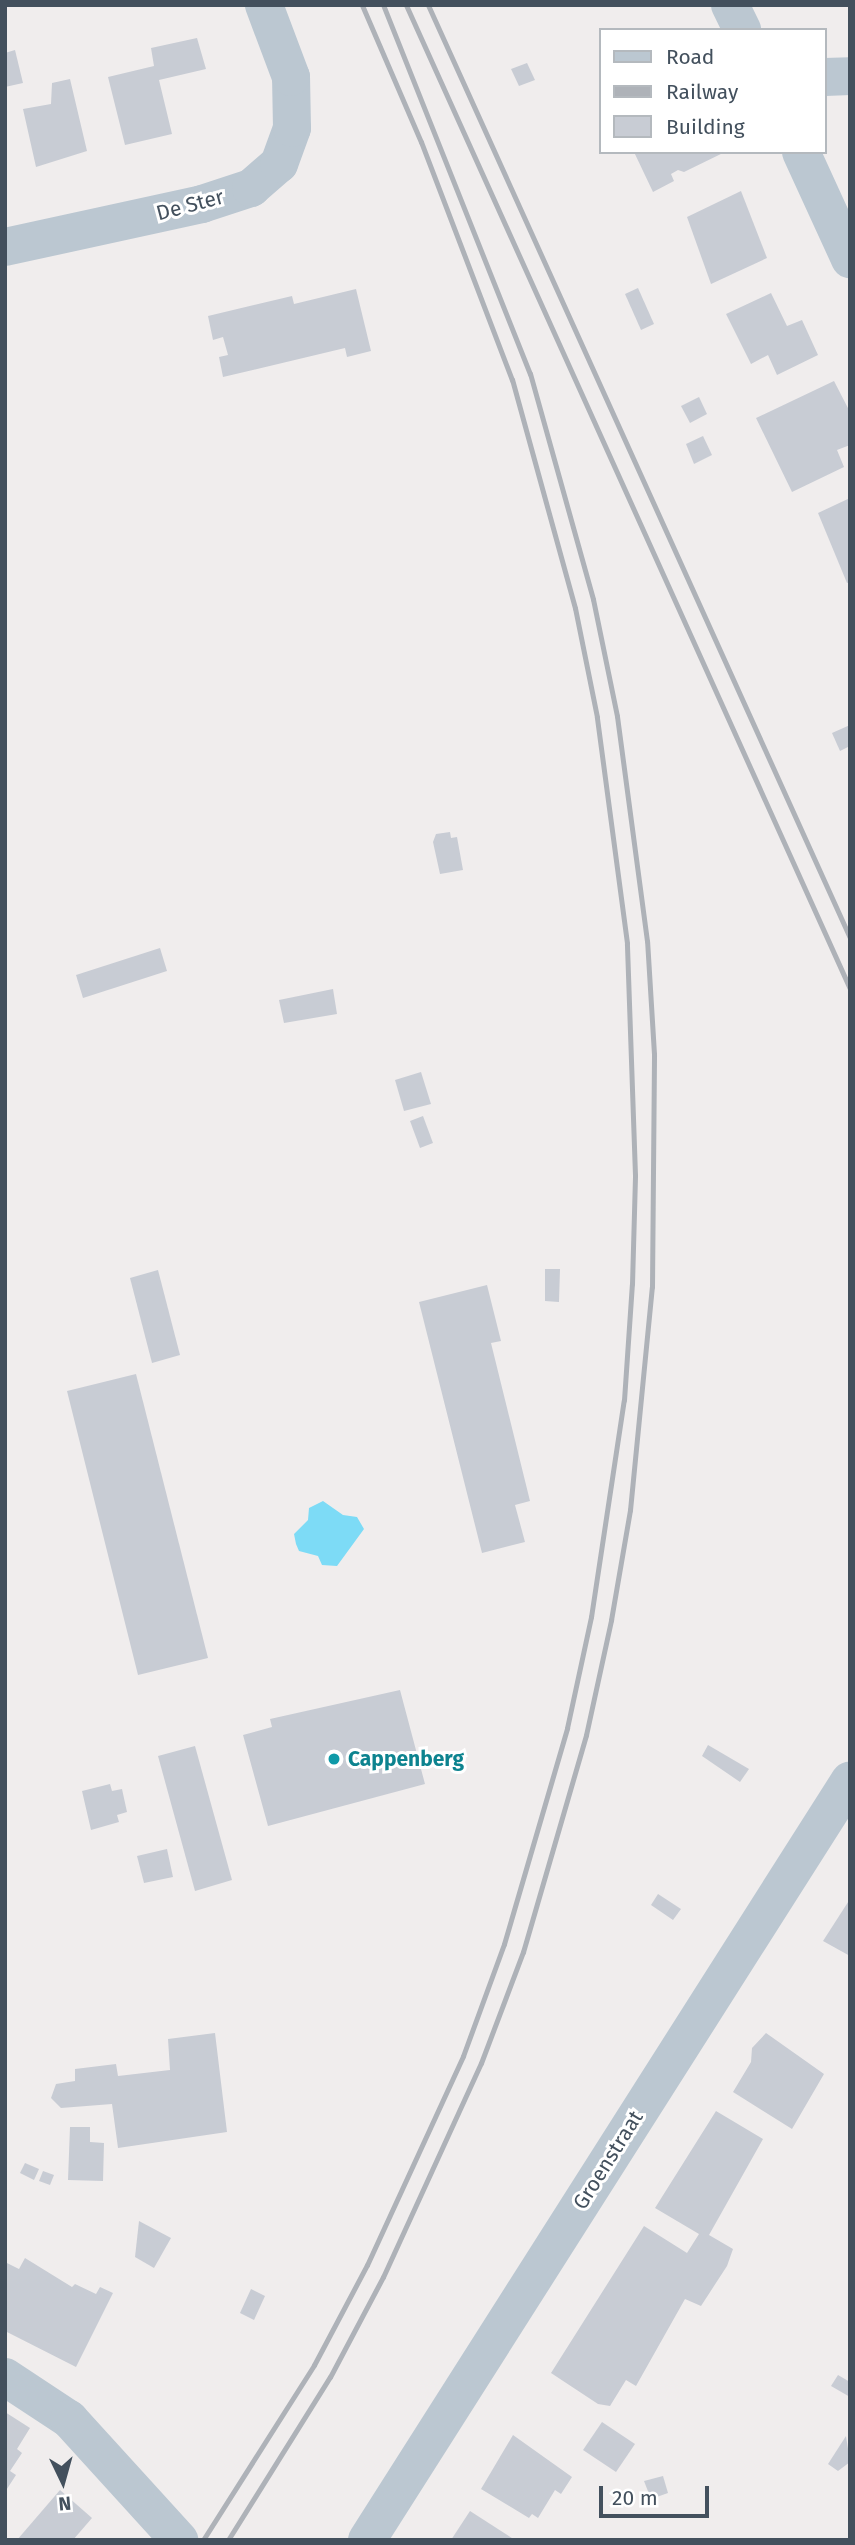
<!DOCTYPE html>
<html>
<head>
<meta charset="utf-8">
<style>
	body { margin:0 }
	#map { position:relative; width:855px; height:2545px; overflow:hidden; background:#f0eded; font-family:"Fira Sans",sans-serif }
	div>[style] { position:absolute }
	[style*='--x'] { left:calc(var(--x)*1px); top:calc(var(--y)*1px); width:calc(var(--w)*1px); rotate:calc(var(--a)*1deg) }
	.water>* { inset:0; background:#7ddbf6 }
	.building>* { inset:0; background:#c8ccd4 }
	.minor>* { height:38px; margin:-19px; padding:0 19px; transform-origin:19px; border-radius:19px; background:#bbc7d1 }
	.rail>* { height:5px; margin:-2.5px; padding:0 2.5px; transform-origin:2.5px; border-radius:2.5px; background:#aeb2b8 }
	.dots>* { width:19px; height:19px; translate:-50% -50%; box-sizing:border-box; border:4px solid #fff; border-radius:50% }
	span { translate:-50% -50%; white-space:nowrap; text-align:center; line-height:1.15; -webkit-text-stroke:6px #fff; paint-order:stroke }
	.street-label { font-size:21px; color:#43505d }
	.culture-label { font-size:21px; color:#0d838f; font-weight:700 }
	.left { translate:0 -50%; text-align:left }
	.frame { position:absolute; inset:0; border:7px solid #43505d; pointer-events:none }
	.legend { position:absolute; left:599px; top:28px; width:228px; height:126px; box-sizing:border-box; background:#fff; border:2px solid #b4b9be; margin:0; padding:9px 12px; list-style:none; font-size:21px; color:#43505d }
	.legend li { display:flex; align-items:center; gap:14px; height:35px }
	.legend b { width:35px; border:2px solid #b4b9be }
	.north { position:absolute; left:28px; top:2447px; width:70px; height:70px; -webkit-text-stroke:5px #fff; paint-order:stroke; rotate:175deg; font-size:19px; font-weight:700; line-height:28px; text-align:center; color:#43505d }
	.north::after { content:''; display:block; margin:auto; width:24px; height:32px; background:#43505d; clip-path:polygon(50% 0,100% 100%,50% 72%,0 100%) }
	.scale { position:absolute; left:599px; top:2486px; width:110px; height:32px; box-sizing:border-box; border:4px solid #43505d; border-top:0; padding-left:9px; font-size:21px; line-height:24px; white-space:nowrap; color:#43505d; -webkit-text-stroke:5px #fff; paint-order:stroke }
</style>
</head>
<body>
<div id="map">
	<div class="water">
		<div style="clip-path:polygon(323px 1501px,343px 1515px,357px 1517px,364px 1529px,337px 1566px,322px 1565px,318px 1556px,299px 1551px,296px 1544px,294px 1534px,308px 1520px,309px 1508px)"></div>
	</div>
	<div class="building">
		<div style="clip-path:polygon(197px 38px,206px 69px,159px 80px,172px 134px,125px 145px,108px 77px,154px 66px,151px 48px)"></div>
		<div style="clip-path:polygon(15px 50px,23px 83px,5px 87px,5px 53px)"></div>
		<div style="clip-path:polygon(527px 63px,535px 80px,519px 86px,511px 69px)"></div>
		<div style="clip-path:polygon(70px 79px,87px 151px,36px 167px,23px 109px,51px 104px,52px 83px)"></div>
		<div style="clip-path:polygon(634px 152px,725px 152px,684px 172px,678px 170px,671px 174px,674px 181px,653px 192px)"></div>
		<div style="clip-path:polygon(741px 191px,767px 258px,711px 284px,687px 217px)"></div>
		<div style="clip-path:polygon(638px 288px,654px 324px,641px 330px,625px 294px)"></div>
		<div style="clip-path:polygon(356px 289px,371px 351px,347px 357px,345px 348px,223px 377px,219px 357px,228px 355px,223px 337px,213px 340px,208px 316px,292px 296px,294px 304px)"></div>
		<div style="clip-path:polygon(771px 293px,787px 326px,802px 320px,818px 355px,777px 375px,768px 355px,751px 364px,726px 314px)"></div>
		<div style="clip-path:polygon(834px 381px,850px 412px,850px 445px,837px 450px,844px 467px,792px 492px,756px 418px)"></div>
		<div style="clip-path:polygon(699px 397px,707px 414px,690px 423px,681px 406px)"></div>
		<div style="clip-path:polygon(703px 436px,712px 455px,694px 464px,686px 444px)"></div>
		<div style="clip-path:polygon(850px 498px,850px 582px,847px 583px,818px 513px)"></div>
		<div style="clip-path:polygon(850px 725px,850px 746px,840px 751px,832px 733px)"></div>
		<div style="clip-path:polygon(450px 832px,451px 838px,457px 837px,463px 870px,440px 874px,433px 842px,436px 834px)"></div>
		<div style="clip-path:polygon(160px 948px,167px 971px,83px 998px,76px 975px)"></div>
		<div style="clip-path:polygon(333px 989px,337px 1014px,284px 1023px,279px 1000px)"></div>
		<div style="clip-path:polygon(421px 1072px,431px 1104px,404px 1111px,395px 1080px)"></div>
		<div style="clip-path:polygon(423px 1116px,433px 1143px,420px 1148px,410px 1121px)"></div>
		<div style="clip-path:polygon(545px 1269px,560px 1269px,559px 1302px,545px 1301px)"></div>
		<div style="clip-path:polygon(158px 1270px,180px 1355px,152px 1363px,130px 1278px)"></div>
		<div style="clip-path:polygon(487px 1285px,501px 1341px,491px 1343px,530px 1501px,515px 1505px,525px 1542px,482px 1553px,419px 1302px)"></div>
		<div style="clip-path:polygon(136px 1374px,208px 1658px,138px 1675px,67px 1391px)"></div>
		<div style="clip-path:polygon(400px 1690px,425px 1784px,268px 1826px,243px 1735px,272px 1727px,270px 1719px)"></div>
		<div style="clip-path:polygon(708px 1745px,749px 1769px,740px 1782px,702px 1756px)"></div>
		<div style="clip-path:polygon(195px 1746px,232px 1880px,195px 1891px,158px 1756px)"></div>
		<div style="clip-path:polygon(110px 1784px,112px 1791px,122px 1789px,127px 1812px,117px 1815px,119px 1822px,91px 1830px,82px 1791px)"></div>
		<div style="clip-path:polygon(167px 1849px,173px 1877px,144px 1883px,137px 1856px)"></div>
		<div style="clip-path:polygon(658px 1894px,681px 1909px,673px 1920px,651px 1905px)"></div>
		<div style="clip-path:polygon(850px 1899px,850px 1956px,823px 1941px)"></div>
		<div style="clip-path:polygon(215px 2033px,227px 2132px,118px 2148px,112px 2104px,61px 2108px,51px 2098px,56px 2084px,75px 2081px,75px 2069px,116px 2064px,118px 2076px,170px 2070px,168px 2039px)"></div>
		<div style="clip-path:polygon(766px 2033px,824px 2074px,792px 2129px,733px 2092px,751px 2062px,752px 2048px)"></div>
		<div style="clip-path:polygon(716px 2111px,763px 2139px,709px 2235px,733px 2249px,727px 2266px,701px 2306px,685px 2299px,636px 2386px,626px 2380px,610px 2406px,598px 2404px,551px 2373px,644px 2226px,687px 2253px,699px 2234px,655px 2208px)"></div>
		<div style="clip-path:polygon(70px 2127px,90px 2127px,90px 2142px,104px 2143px,103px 2181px,68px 2180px)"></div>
		<div style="clip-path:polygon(25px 2163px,39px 2169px,34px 2180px,20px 2173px)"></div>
		<div style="clip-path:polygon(43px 2171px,54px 2175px,50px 2185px,39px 2181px)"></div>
		<div style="clip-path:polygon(139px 2221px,171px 2238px,154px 2268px,135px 2257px)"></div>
		<div style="clip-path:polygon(25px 2258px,72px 2287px,75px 2284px,96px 2294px,100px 2287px,113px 2293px,76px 2367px,5px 2331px,5px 2262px,19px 2269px)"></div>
		<div style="clip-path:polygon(251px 2289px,265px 2296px,254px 2320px,240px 2313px)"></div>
		<div style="clip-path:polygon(838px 2375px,850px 2382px,850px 2397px,831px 2386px)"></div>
		<div style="clip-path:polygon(5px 2412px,30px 2428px,17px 2449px,22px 2453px,10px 2471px,16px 2475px,5px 2492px)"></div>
		<div style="clip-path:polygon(602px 2422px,635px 2444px,616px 2472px,583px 2450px)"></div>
		<div style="clip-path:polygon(513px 2435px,572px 2477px,561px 2494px,555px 2490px,538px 2518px,532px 2514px,529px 2518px,481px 2489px)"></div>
		<div style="clip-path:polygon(846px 2436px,850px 2462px,838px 2471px,828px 2464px)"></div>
		<div style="clip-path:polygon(663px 2476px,668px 2493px,651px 2499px,644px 2481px)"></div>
		<div style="clip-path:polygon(60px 2490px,92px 2518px,73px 2540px,17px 2540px)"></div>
		<div style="clip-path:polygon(470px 2511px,515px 2540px,451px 2540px)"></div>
	</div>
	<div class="minor">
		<div style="--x:730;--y:5;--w:28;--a:64"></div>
		<div style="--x:825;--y:77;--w:25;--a:-2"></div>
		<div style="--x:801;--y:152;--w:118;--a:65.4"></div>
		<div style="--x:5;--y:247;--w:202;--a:-12.3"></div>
		<div style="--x:202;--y:204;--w:52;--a:-18.1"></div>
		<div style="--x:251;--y:188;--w:37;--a:-41"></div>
		<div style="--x:279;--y:164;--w:38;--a:-70"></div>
		<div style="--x:292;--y:128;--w:51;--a:-91.1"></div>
		<div style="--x:291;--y:77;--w:77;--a:-110.6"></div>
		<div style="--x:5;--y:2377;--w:77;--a:33.3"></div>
		<div style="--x:69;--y:2419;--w:164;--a:47.7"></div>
		<div style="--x:367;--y:2540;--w:900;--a:-57.56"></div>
	</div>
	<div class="rail">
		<div style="--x:406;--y:5;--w:1080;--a:65.71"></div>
		<div style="--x:428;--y:5;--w:1024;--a:65.66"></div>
		<div style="--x:203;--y:2540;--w:207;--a:-57.6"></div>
		<div style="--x:314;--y:2365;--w:113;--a:-62.1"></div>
		<div style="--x:367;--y:2265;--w:230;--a:-65.3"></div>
		<div style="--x:463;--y:2056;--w:119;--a:-69.9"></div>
		<div style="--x:504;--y:1944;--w:225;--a:-73.7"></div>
		<div style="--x:567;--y:1728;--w:114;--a:-77.8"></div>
		<div style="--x:591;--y:1617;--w:219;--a:-81.4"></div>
		<div style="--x:624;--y:1400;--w:116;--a:-86.1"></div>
		<div style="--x:632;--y:1284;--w:109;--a:-88.4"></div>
		<div style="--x:635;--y:1175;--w:232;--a:-92"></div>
		<div style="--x:627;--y:943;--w:228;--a:-97.6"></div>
		<div style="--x:597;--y:717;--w:111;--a:-101.4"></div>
		<div style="--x:575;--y:608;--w:237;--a:-105.4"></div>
		<div style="--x:512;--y:380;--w:255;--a:-110.9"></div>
		<div style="--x:421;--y:142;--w:149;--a:-113.3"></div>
		<div style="--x:228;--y:2540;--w:192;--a:-58"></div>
		<div style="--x:330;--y:2377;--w:113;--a:-62.1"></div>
		<div style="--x:383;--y:2277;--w:235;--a:-65.4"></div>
		<div style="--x:481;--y:2063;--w:119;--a:-69.3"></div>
		<div style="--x:523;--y:1952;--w:226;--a:-73.8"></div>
		<div style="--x:586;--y:1735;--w:118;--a:-77.7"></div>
		<div style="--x:611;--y:1620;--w:112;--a:-80.2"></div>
		<div style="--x:630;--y:1510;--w:224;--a:-84.4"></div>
		<div style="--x:652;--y:1287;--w:233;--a:-89.5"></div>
		<div style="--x:654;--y:1054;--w:113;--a:-93.5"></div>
		<div style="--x:647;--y:941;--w:227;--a:-97.6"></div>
		<div style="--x:617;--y:716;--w:119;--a:-101.6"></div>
		<div style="--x:593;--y:599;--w:234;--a:-105.6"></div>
		<div style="--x:530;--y:374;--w:397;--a:-111.7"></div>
	</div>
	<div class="dots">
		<div style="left:334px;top:1759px;background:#0f9aa8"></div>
	</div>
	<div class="street-label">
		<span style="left:190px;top:205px;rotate:-15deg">De Ster</span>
		<span style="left:608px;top:2160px;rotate:-58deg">Groenstraat</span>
	</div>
	<div class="culture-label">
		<span class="left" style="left:348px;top:1759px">Cappenberg</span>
	</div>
	<div class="frame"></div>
	<ul class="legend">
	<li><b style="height:9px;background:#bbc7d1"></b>Road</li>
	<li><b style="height:9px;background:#aeb2b8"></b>Railway</li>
	<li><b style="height:19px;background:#c8ccd4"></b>Building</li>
	</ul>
	<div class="north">N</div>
	<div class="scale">20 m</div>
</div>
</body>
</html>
